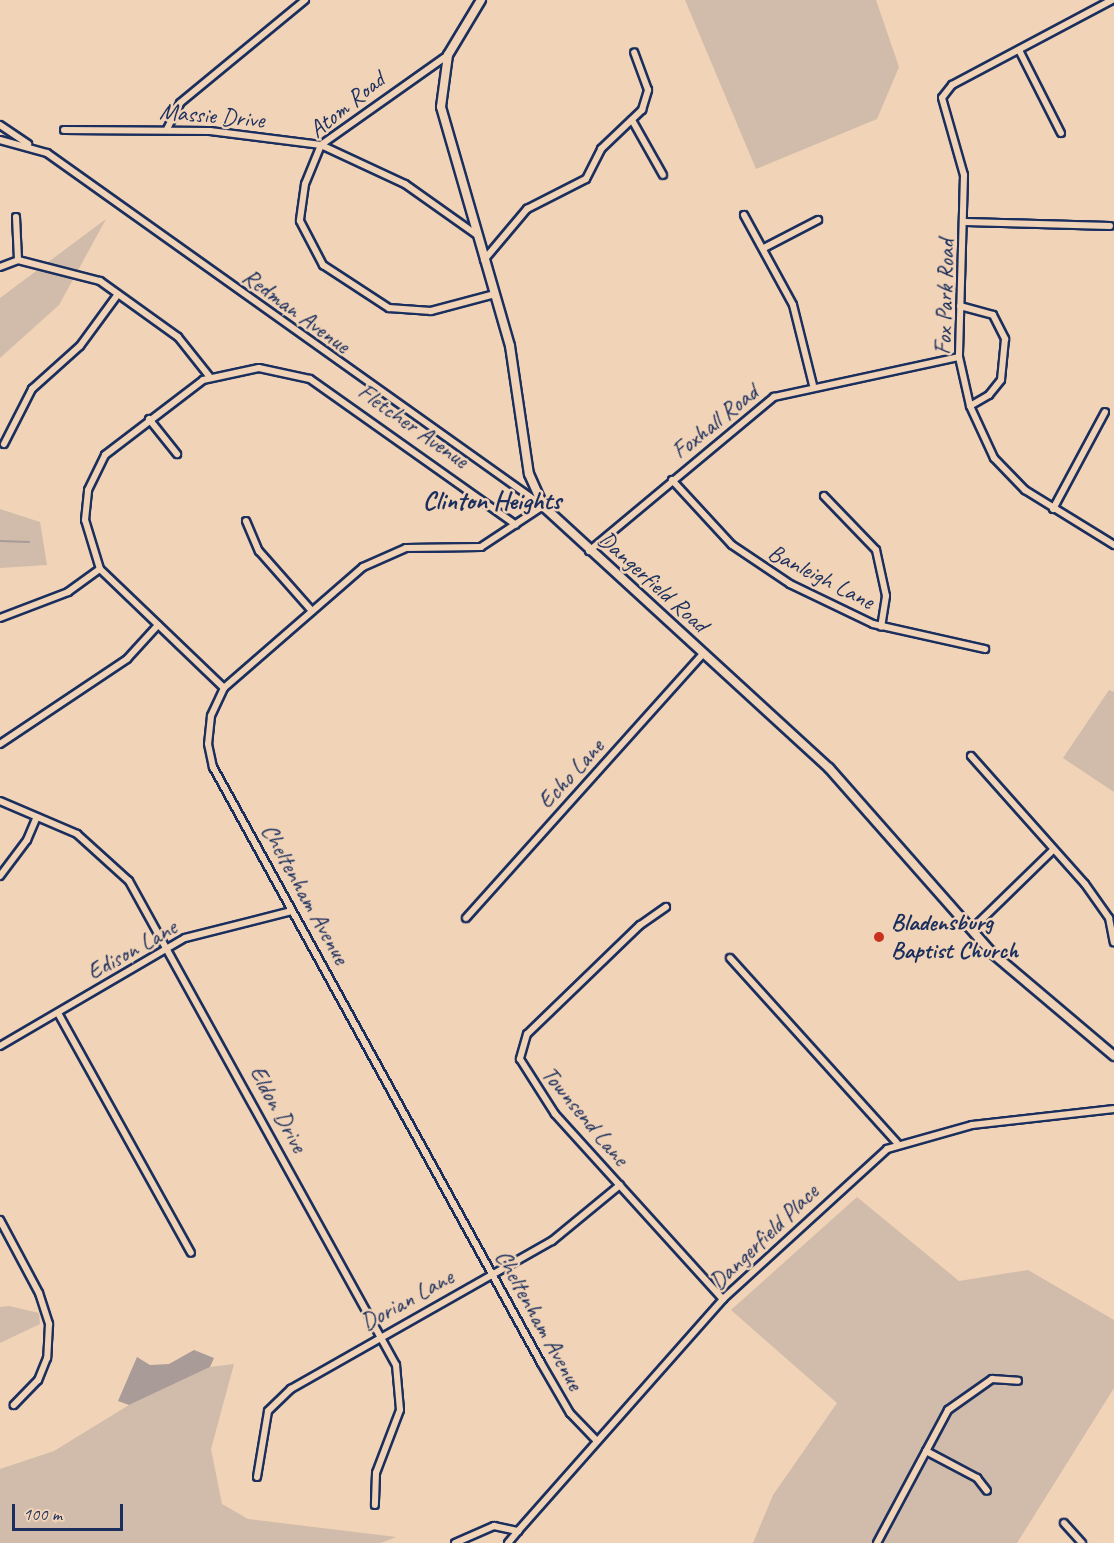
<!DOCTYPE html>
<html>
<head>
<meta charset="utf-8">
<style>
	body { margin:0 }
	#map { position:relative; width:1114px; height:1543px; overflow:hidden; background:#f1d3b7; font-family:Caveat,sans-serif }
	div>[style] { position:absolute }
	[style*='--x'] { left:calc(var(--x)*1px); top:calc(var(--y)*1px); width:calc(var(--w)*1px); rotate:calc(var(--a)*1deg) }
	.green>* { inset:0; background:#d1bbaa }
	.water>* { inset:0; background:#a89b98 }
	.stream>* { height:2px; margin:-1px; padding:0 1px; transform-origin:1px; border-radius:1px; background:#a89b98 }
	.roads { filter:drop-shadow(2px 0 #1b2f5e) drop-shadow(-2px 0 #1b2f5e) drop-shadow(0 2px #1b2f5e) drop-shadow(0 -2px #1b2f5e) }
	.street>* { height:6px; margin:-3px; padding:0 3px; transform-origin:3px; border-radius:3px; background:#f1d3b7 }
	.secondary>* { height:8px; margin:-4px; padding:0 4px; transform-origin:4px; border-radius:4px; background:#f1d3b7 }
	.dots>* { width:16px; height:16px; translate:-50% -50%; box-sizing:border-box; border:3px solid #f1d3b7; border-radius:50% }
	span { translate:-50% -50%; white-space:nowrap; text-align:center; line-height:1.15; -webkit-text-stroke:5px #f1d3b7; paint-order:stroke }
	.street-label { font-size:24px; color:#1b2f5e }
	.poi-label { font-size:24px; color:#1b2f5e; font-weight:700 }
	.left { translate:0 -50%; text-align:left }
	.neighbourhood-label { font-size:26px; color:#1b2f5e; font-weight:700 }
	.scale { position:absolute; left:12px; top:1504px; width:111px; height:27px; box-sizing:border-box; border:3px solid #1b2f5e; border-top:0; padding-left:8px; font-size:18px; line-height:21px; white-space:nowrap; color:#1b2f5e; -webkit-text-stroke:4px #f1d3b7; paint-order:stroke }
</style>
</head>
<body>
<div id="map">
	<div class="green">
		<div style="clip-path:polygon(685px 0,876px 0,899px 67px,877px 119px,756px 169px)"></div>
		<div style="clip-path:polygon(106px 219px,59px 305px,0 358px,0 298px)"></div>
		<div style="clip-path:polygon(0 509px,40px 522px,47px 565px,0 568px)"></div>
		<div style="clip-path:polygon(1109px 690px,1114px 692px,1114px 792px,1063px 758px)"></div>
		<div style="clip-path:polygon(857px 1197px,959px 1281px,1028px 1270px,1114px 1320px,1114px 1388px,1017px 1543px,753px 1543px,773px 1495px,837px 1403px,731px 1310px)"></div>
		<div style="clip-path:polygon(9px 1306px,39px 1313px,40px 1324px,0 1343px,0 1307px)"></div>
		<div style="clip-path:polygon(234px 1364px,211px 1449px,222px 1504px,248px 1519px,396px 1537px,381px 1543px,0 1543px,0 1469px,54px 1451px,129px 1405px,210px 1367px)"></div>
	</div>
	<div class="water">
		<div style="clip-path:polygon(194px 1350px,214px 1358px,210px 1367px,129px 1405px,118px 1401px,137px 1357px,150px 1365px,169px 1364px)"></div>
	</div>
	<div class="stream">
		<div style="--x:0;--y:541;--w:29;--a:2"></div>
	</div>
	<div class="roads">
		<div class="street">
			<div style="--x:1112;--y:0;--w:181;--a:152"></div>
			<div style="--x:952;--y:85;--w:16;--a:128"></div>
			<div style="--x:942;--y:98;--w:80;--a:74.1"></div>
			<div style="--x:964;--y:175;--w:182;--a:91.6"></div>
			<div style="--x:959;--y:357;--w:50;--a:77.3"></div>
			<div style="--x:970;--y:406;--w:57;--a:65.2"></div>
			<div style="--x:994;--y:458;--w:45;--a:45.9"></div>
			<div style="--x:1025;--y:490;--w:105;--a:31.7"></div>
			<div style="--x:1019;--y:50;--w:93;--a:63.2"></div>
			<div style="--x:448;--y:55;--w:156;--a:144.7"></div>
			<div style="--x:321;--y:145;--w:42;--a:112.3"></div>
			<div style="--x:305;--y:184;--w:37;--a:98"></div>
			<div style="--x:300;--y:221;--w:50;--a:62.4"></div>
			<div style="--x:323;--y:265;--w:79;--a:33.1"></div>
			<div style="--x:389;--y:308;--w:42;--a:4.1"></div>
			<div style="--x:431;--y:311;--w:66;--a:-14.9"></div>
			<div style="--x:632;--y:120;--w:63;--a:60.6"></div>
			<div style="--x:0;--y:125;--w:34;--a:34"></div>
			<div style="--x:167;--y:129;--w:29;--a:-63"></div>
			<div style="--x:180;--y:103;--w:162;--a:-39.5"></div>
			<div style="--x:64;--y:130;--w:146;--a:0.4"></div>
			<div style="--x:210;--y:131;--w:112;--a:7.2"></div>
			<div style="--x:321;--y:145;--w:93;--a:24.9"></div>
			<div style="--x:405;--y:184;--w:88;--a:35.3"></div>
			<div style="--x:0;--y:140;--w:49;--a:15.5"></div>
			<div style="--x:47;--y:153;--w:609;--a:35.44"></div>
			<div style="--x:543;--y:506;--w:74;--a:146.5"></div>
			<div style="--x:481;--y:547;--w:75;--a:179.2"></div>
			<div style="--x:406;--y:548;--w:47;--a:156.2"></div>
			<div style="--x:363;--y:567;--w:184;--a:139"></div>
			<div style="--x:224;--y:688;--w:31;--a:115"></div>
			<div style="--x:211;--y:716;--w:28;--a:96"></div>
			<div style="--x:208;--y:744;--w:24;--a:78"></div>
			<div style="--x:213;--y:767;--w:680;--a:61.17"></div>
			<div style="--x:541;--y:1363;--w:58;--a:59.9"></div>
			<div style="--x:570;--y:1413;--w:39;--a:46"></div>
			<div style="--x:744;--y:215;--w:102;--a:61.4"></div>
			<div style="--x:793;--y:305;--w:82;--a:76"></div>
			<div style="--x:16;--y:217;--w:43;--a:87.3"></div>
			<div style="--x:966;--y:222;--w:144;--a:1.6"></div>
			<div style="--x:764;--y:248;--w:61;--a:-27.4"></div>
			<div style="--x:484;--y:260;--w:67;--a:-49.9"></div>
			<div style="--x:527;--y:209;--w:66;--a:-27"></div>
			<div style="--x:586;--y:179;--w:34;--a:-63"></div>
			<div style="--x:601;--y:149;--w:57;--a:-43.6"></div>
			<div style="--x:642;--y:110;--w:21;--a:-73"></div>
			<div style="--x:648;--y:90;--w:40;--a:-110.2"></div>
			<div style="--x:0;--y:267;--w:19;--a:-21"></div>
			<div style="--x:18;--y:260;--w:85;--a:14.4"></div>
			<div style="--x:100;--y:281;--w:96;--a:35.7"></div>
			<div style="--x:178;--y:337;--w:50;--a:51.5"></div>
			<div style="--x:960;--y:306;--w:34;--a:15"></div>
			<div style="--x:993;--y:315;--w:27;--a:63"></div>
			<div style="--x:1005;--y:339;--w:41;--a:95.6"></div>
			<div style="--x:1001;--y:380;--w:19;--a:129"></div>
			<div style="--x:989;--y:395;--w:22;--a:150"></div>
			<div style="--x:149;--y:419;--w:45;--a:51.3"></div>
			<div style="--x:4;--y:444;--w:62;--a:-63"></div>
			<div style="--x:32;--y:389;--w:64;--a:-41.9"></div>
			<div style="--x:80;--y:346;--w:64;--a:-53.8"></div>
			<div style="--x:672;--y:480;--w:88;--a:47.3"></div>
			<div style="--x:732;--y:545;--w:70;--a:33.9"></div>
			<div style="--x:790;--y:584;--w:92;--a:25.7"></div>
			<div style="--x:873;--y:624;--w:115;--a:12.6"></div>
			<div style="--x:824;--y:496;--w:75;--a:46.1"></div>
			<div style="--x:876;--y:550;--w:47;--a:77.7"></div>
			<div style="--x:886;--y:596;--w:31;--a:99"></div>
			<div style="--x:1053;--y:509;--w:110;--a:-61.8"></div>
			<div style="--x:246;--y:521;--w:33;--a:67"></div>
			<div style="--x:259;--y:551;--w:80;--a:48.5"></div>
			<div style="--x:589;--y:551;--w:241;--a:-39.8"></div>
			<div style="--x:774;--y:397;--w:189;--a:-12.2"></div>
			<div style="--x:0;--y:618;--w:73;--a:-20.9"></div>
			<div style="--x:68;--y:592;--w:39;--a:-36"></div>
			<div style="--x:224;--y:688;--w:172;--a:-136.2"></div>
			<div style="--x:100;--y:569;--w:51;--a:-107"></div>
			<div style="--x:85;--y:520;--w:30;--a:-84"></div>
			<div style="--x:88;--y:490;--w:39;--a:-64"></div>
			<div style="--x:105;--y:455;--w:123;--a:-37.4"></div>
			<div style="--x:203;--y:380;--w:57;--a:-12.1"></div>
			<div style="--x:259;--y:368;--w:52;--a:12.2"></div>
			<div style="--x:310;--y:379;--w:252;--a:35.3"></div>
			<div style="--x:0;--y:744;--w:153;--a:-33.8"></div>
			<div style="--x:127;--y:659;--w:46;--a:-47.6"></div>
			<div style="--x:971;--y:756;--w:171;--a:48.3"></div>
			<div style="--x:1085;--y:884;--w:42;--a:54.8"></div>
			<div style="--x:1109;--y:918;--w:25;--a:79"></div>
			<div style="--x:0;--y:801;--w:84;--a:23.2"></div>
			<div style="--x:77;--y:834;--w:70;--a:42.1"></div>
			<div style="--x:129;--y:881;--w:553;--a:61.12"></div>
			<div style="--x:396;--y:1365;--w:45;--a:84.9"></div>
			<div style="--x:400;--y:1410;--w:67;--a:110.9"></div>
			<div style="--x:376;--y:1473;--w:32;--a:92"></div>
			<div style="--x:0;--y:876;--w:45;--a:-53.1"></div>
			<div style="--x:27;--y:840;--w:25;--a:-67"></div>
			<div style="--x:666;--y:907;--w:32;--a:145"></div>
			<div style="--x:640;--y:925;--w:157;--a:136"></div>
			<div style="--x:527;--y:1034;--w:26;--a:106"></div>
			<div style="--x:520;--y:1059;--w:65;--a:57.5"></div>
			<div style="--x:555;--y:1114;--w:250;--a:47.8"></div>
			<div style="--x:466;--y:918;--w:355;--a:-48.1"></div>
			<div style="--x:971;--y:930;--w:113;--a:-44.3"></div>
			<div style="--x:730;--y:958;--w:249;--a:47.9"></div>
			<div style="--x:58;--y:1013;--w:274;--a:61"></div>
			<div style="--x:0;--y:1046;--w:214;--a:-30.3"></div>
			<div style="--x:185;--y:938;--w:110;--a:-14.2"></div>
			<div style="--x:0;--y:1220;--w:83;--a:61.9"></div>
			<div style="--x:39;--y:1293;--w:33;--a:72"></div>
			<div style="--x:49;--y:1324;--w:34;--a:93"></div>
			<div style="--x:47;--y:1358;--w:24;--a:112"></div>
			<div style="--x:38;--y:1380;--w:35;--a:134"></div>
			<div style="--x:926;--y:1451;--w:58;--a:27.9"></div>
			<div style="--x:977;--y:1478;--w:16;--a:52"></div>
			<div style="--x:257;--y:1477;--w:67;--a:-80.5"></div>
			<div style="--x:268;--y:1411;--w:32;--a:-44"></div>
			<div style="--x:291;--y:1389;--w:300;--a:-29.6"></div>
			<div style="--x:552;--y:1241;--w:88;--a:-39.5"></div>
			<div style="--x:1064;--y:1523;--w:27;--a:48"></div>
			<div style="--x:455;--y:1543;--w:43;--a:-23.6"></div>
			<div style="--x:494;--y:1526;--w:25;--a:12"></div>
			<div style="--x:518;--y:1531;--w:310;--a:-48.5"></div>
			<div style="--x:723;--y:1299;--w:222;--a:-42.4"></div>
			<div style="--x:887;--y:1149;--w:88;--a:-15.8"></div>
			<div style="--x:972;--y:1125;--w:143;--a:-6.4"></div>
			<div style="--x:508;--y:1543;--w:16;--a:-50"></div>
			<div style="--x:877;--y:1543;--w:151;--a:-61.9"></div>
			<div style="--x:948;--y:1410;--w:54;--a:-35.2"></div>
			<div style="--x:992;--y:1379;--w:26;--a:4"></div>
		</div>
		<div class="secondary">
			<div style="--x:481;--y:0;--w:64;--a:121"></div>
			<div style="--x:448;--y:55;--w:52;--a:97.7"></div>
			<div style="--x:441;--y:107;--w:249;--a:73.9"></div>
			<div style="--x:510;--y:346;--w:129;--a:81.6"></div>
			<div style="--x:529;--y:474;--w:35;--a:66"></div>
			<div style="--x:543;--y:506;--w:388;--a:42.5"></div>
			<div style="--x:829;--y:768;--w:245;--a:48.6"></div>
			<div style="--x:991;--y:952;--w:161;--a:40.2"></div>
		</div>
	</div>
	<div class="dots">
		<div style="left:879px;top:937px;background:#c8321e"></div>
	</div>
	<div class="street-label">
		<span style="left:347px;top:105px;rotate:-39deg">Atom Road</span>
		<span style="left:212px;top:116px;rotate:5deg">Massie Drive</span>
		<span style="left:945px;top:297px;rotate:-88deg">Fox Park Road</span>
		<span style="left:296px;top:311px;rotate:36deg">Redman Avenue</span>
		<span style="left:715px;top:422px;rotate:-39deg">Foxhall Road</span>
		<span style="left:413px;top:426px;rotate:35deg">Fletcher Avenue</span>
		<span style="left:821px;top:577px;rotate:27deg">Banleigh Lane</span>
		<span style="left:653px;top:582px;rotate:42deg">Dangerfield Road</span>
		<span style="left:571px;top:774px;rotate:-48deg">Echo Lane</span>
		<span style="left:305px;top:894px;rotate:61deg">Cheltenham Avenue</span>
		<span style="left:132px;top:950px;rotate:-30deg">Edison Lane</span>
		<span style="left:278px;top:1109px;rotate:61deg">Eldon Drive</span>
		<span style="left:585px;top:1116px;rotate:50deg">Townsend Lane</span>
		<span style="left:764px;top:1237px;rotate:-44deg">Dangerfield Place</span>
		<span style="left:407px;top:1300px;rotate:-29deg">Dorian Lane</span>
		<span style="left:539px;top:1320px;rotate:61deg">Cheltenham Avenue</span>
	</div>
	<div class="poi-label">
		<span class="left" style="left:891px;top:937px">Bladensburg<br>Baptist Church</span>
	</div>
	<div class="neighbourhood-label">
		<span style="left:492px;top:501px">Clinton Heights</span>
	</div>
	<div class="scale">100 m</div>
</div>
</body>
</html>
